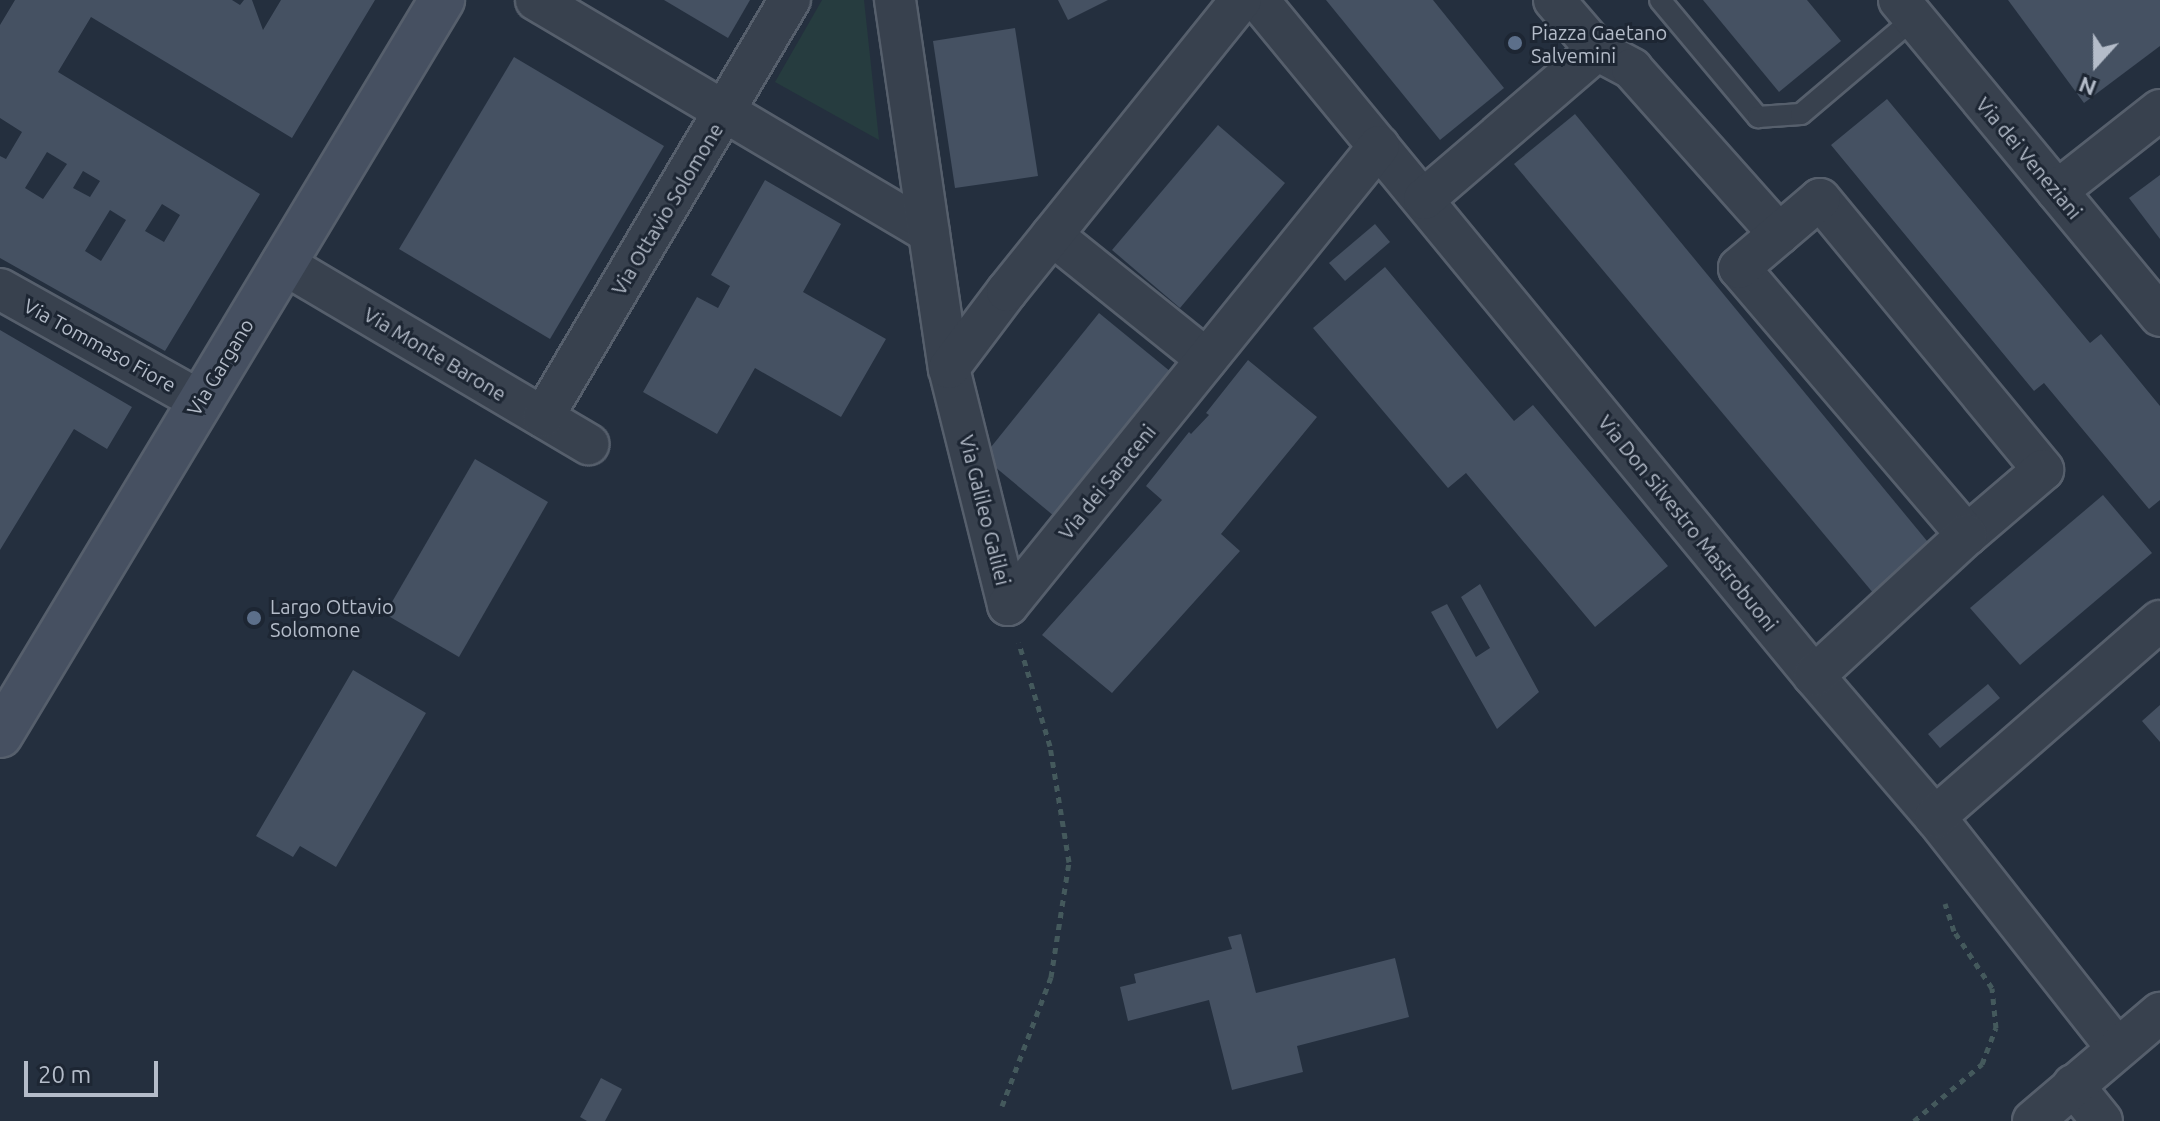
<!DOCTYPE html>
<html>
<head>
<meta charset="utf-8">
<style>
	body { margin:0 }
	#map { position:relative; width:2160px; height:1121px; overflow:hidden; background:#242f3e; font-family:Ubuntu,sans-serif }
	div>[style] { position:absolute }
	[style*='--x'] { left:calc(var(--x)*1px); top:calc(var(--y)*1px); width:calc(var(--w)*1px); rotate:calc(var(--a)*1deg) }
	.green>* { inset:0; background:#263c3f }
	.building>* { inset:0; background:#455162 }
	.path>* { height:5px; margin-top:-2.5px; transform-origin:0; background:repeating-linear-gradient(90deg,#44595c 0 6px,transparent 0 12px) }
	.roads { filter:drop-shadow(2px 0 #565f6c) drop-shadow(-2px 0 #565f6c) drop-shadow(0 2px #565f6c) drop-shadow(0 -2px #565f6c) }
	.lane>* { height:20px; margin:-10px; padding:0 10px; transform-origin:10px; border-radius:10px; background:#38414e }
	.street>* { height:40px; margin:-20px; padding:0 20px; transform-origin:20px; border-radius:20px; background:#38414e }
	.secondary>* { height:44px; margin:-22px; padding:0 22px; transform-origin:22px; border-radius:22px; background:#465061 }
	.dots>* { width:22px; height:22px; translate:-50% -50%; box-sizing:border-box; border:4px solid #1d2633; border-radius:50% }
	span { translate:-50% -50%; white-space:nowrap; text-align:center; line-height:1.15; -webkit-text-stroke:6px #1d2633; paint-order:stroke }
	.poi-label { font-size:20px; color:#b4bcc9 }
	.left { translate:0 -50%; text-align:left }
	.street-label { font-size:20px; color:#b4bcc9 }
	.north { position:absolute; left:2056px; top:24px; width:80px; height:80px; -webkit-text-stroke:6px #1d2633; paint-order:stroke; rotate:201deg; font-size:22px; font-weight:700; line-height:32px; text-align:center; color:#b4bcc9 }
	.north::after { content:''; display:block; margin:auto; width:28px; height:36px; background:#b4bcc9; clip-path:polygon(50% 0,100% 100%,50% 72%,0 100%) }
	.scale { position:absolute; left:24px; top:1061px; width:134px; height:36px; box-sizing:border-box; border:4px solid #b4bcc9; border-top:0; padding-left:10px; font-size:24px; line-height:28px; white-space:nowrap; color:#b4bcc9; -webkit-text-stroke:6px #1d2633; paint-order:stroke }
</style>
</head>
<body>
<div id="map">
	<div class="green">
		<div style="clip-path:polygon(822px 0,864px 0,879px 140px,775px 82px)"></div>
	</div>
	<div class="building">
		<div style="clip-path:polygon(evenodd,15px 0,232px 0,240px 5px,244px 0,252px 0,263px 30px,281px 0,375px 0,292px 138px,91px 17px,58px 72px,260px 194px,165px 351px,0 258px,0 156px,6px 159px,22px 132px,0 118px,0 25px,15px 0,47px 152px,67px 164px,43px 199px,25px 188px,47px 152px,15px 0,83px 171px,100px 181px,90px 197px,73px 188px,83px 171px,15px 0,162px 204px,180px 215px,164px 242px,145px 231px,162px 204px,15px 0,110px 210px,126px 220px,101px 261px,85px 251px,110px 210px)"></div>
		<div style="clip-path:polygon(664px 0,750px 0,728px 38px)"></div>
		<div style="clip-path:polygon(1058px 0,1108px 0,1068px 20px)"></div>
		<div style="clip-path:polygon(1326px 0,1433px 0,1504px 88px,1440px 140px)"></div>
		<div style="clip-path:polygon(1703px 0,1807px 0,1841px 41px,1779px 92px)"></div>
		<div style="clip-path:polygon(2008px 0,2160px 0,2160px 46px,2084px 103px)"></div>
		<div style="clip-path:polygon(1015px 28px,1038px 176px,955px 188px,933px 41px)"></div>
		<div style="clip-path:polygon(514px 57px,664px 146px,550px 339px,399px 249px)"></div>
		<div style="clip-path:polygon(1887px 99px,2090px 343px,2101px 334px,2160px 406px,2160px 500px,2149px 509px,2044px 383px,2034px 391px,1831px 145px)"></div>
		<div style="clip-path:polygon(1575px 114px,1932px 547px,1874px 594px,1514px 164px)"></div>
		<div style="clip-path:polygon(1218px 125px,1285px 183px,1180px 308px,1112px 250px)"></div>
		<div style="clip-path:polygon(2160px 175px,2160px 239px,2129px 198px)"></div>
		<div style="clip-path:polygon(765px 180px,841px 224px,803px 292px,886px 339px,841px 417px,755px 368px,717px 434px,643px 392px,697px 297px,718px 308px,730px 286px,711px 275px)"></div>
		<div style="clip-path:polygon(1375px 224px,1390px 242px,1345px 281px,1329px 263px)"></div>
		<div style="clip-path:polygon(1385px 267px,1514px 421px,1533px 405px,1668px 566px,1595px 627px,1466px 473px,1448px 488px,1313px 328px)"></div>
		<div style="clip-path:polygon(1099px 313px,1171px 372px,1054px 516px,983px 457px)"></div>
		<div style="clip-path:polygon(0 330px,132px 407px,107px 449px,74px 429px,0 550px)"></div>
		<div style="clip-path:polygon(1248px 360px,1317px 417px,1221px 534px,1240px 551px,1112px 693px,1042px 635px,1162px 500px,1146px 486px,1189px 432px,1191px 434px,1209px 415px,1206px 413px)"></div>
		<div style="clip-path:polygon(475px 459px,548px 502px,459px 657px,385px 614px)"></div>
		<div style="clip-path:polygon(2103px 495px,2152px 553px,2020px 665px,1970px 608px)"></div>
		<div style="clip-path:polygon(1480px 584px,1539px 692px,1497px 729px,1431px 612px,1447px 604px,1476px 657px,1490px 648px,1461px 597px)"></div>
		<div style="clip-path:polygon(353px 670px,426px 713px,336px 867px,300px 846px,293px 857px,256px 836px)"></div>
		<div style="clip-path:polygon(1988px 684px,2000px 698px,1940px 748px,1928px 734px)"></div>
		<div style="clip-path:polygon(2160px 705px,2160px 742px,2142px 721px)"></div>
		<div style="clip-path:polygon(1241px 934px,1256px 993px,1395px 958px,1409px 1017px,1297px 1046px,1303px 1072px,1232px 1090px,1209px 1000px,1128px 1021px,1120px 987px,1136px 983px,1134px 974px,1232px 949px,1228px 937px)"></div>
		<div style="clip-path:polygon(601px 1078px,622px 1089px,605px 1121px,587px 1121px,580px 1117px)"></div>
	</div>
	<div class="path">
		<div style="--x:1002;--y:1106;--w:138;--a:-69.2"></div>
		<div style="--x:1051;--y:977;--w:116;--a:-81.1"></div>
		<div style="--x:1069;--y:862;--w:118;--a:-99.3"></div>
		<div style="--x:1050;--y:746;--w:108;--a:-106.8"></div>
		<div style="--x:1914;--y:1121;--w:89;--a:-40"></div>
		<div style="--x:1982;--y:1064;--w:39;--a:-69"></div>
		<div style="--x:1996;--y:1028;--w:40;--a:-95.7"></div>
		<div style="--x:1992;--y:988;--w:69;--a:-123.7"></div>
		<div style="--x:1954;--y:931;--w:29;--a:-108"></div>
	</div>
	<div class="roads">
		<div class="lane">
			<div style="--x:1660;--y:0;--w:153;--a:50.1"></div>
			<div style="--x:1758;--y:117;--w:43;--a:-4"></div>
			<div style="--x:1801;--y:114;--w:148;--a:-40.3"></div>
		</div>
		<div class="street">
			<div style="--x:536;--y:0;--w:456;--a:30.6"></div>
			<div style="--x:895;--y:0;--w:372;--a:81.7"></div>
			<div style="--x:1258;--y:0;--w:875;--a:50.56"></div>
			<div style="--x:1814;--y:676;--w:186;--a:49.4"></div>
			<div style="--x:1935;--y:817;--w:293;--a:51.8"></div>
			<div style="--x:1899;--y:0;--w:410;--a:50.4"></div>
			<div style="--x:1597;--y:50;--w:40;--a:28"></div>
			<div style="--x:1632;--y:69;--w:221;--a:48.3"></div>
			<div style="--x:2057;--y:191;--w:131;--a:-38.2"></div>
			<div style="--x:1424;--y:199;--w:228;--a:-40.7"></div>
			<div style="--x:1597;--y:50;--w:66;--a:-130.7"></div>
			<div style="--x:1820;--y:199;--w:351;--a:50.5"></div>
			<div style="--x:2043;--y:470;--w:100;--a:139.5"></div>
			<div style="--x:1967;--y:535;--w:351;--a:-130.5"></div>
			<div style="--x:1739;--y:268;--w:106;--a:-40.4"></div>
			<div style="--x:1052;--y:235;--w:198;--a:38.8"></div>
			<div style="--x:282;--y:263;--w:356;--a:30.6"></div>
			<div style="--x:0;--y:289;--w:229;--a:29.2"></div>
			<div style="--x:543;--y:417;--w:485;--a:-59.4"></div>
			<div style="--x:1008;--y:605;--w:244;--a:-104"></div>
			<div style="--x:949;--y:368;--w:96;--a:-53"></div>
			<div style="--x:1007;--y:291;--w:373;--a:-51.2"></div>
			<div style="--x:1008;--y:605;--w:590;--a:-51.05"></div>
			<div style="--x:1814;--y:676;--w:208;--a:-42.7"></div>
			<div style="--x:1935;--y:817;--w:298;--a:-41.1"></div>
			<div style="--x:2073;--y:1085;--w:46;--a:51.1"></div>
			<div style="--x:2033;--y:1121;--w:167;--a:-40.4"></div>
		</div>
		<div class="secondary">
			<div style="--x:0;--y:735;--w:858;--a:-58.98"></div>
		</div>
	</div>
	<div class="dots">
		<div style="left:1515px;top:43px;background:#5c6f8a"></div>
		<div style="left:254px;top:618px;background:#5c6f8a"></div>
	</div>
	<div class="poi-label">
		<span class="left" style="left:1531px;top:44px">Piazza Gaetano<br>Salvemini</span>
		<span class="left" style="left:270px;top:618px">Largo Ottavio<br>Solomone</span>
	</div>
	<div class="street-label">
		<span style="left:2029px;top:158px;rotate:50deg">Via dei Veneziani</span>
		<span style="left:667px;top:209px;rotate:-59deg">Via Ottavio Solomone</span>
		<span style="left:100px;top:345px;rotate:29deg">Via Tommaso Fiore</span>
		<span style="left:435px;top:354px;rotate:31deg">Via Monte Barone</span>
		<span style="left:220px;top:367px;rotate:-59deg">Via Gargano</span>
		<span style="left:1107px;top:482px;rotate:-51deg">Via dei Saraceni</span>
		<span style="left:985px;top:510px;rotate:76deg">Via Galileo Galilei</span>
		<span style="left:1688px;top:523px;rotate:51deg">Via Don Silvestro Mastrobuoni</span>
	</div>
	<div class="north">N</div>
	<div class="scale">20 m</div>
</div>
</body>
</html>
